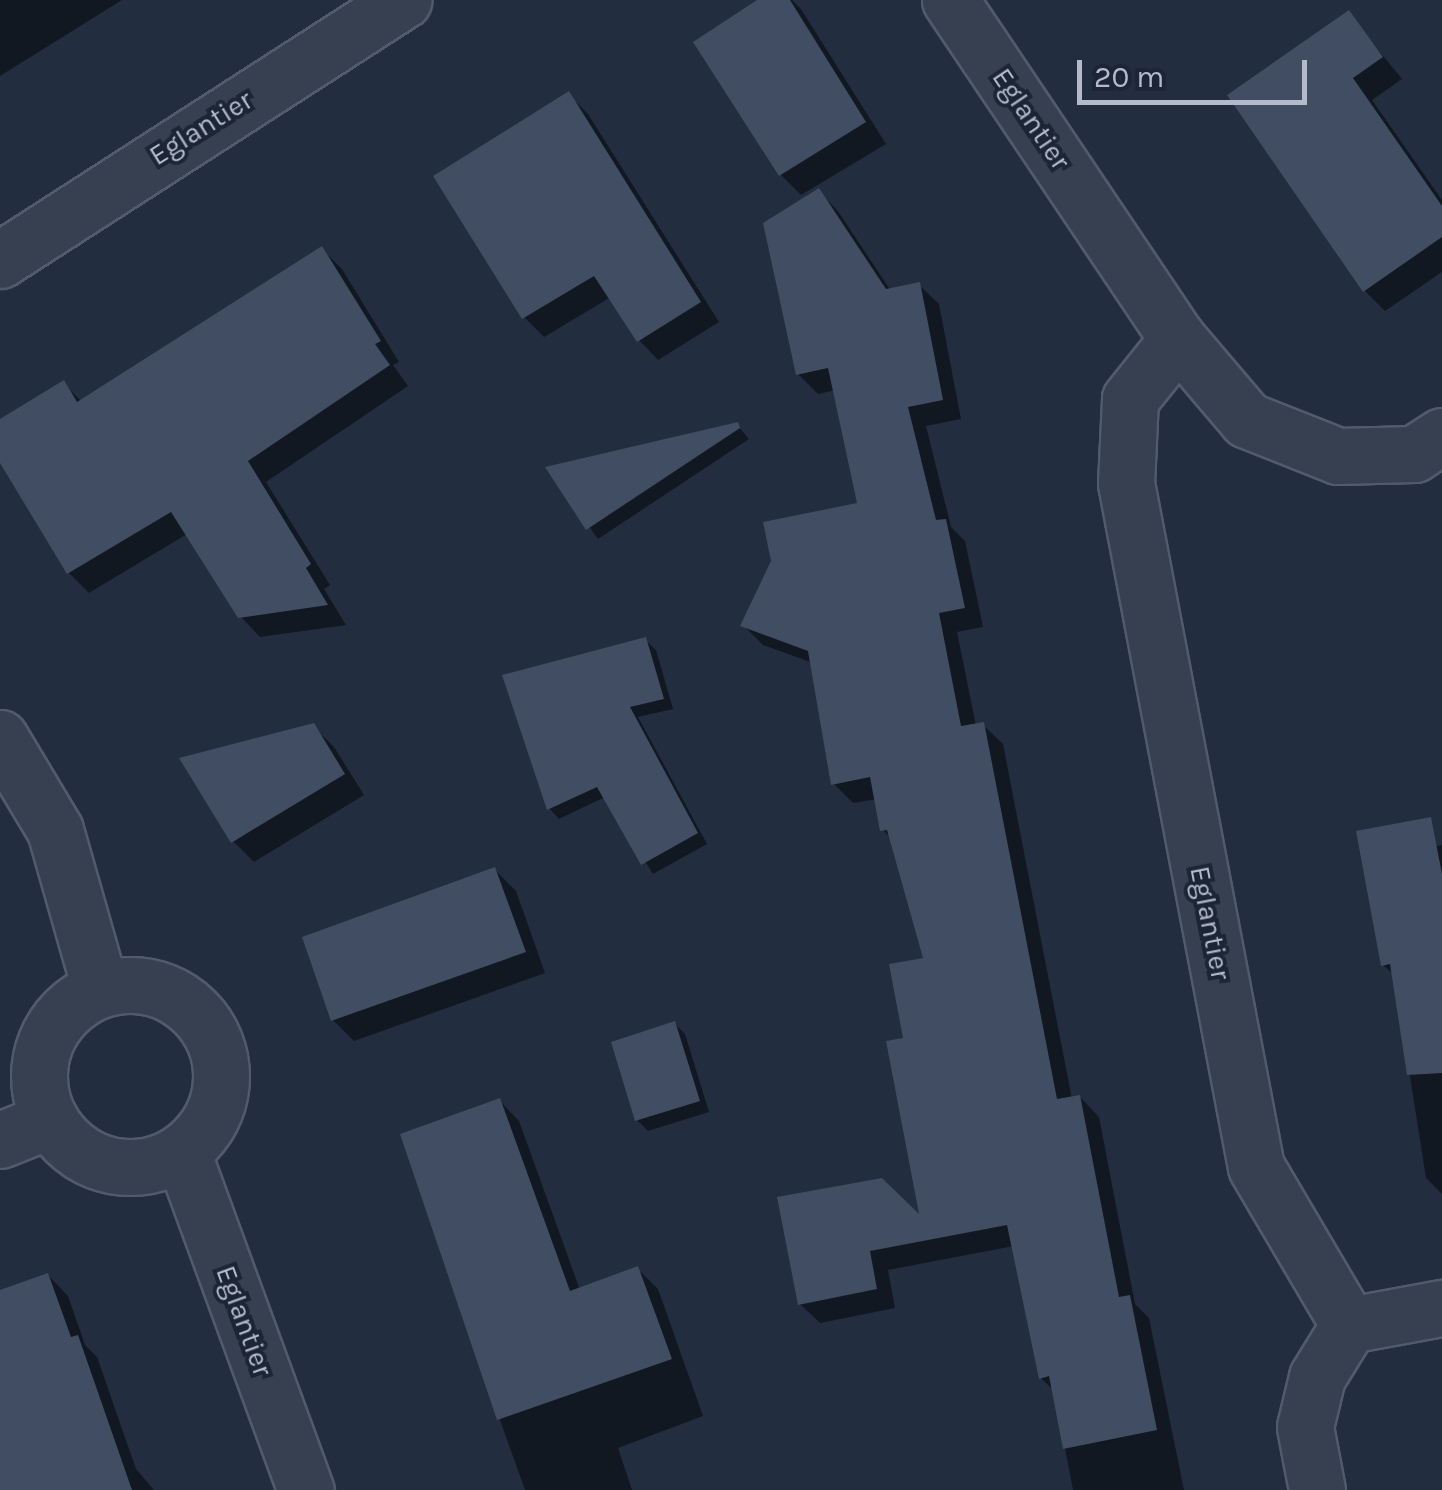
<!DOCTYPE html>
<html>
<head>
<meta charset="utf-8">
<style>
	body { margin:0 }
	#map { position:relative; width:1442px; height:1490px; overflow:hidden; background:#222d40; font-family:Karla,sans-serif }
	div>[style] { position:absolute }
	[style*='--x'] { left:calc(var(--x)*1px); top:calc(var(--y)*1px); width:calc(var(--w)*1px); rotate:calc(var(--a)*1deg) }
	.shadow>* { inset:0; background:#0007 }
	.building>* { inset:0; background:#414d62 }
	.roads { filter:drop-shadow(2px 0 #525b6b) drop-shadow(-2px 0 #525b6b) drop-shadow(0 2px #525b6b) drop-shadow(0 -2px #525b6b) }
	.street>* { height:55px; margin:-27.5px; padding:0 27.5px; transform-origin:27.5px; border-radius:27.5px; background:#374050 }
	.street>.ring { margin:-27.5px; padding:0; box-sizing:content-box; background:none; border:55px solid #374050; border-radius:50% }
	span { translate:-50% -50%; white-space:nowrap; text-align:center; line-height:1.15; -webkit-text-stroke:8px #1c2535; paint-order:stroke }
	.street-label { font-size:28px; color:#b3bbcb }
	.scale { position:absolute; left:1077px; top:60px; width:230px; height:45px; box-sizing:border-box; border:5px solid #b3bbcb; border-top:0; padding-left:12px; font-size:30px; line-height:35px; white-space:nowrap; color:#b3bbcb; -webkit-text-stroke:8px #1c2535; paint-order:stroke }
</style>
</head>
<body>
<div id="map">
	<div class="shadow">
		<div style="clip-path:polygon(0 0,122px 0,0 76px)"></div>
		<div style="clip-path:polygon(763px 0,792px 0,801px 9px,886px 144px,801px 195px,780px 174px)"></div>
		<div style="clip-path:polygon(1348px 13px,1402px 79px,1372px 100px,1442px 200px,1442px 272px,1385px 311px,1364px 290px)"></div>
		<div style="clip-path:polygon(568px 94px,588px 114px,719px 322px,658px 360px,639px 340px,611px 297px,544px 337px,524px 317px)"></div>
		<div style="clip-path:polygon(819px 192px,838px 211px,891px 291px,919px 285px,939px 304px,961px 419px,926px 426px,951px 527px,965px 541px,983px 627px,957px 632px,976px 726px,983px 725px,1003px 744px,1072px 1099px,1080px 1097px,1099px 1117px,1135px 1304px,1149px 1318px,1184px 1490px,1073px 1490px,1054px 1391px,1041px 1378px,1014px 1246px,888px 1270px,895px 1308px,820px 1323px,800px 1304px,780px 1199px,923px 1221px,906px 1040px,926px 960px,892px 839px,883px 830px,877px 799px,853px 803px,834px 784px,813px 663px,763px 645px,743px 625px,860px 505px,836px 390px,818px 394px,798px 374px)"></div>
		<div style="clip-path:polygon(322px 249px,342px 269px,399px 362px,393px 365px,408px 386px,266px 482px,330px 585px,324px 589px,346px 625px,260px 637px,240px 616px,187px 534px,89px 593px,69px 573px,0 459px,0 422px,63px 383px,82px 402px)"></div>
		<div style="clip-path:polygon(737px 425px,749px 439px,598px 539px,549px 469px)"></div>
		<div style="clip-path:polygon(645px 640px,656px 650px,673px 709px,638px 717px,707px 844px,653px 874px,605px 797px,559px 819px,549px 808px)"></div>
		<div style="clip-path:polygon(313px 726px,334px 747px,364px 795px,254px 862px,233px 841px)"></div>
		<div style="clip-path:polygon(1442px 845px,1442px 1194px,1426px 1178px,1394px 975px,1383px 965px,1364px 860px)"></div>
		<div style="clip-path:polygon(495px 870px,516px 891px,545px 973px,354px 1041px,333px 1020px)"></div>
		<div style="clip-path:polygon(675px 1024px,685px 1034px,709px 1112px,648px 1131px,637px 1120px)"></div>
		<div style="clip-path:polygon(500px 1101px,519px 1121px,580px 1290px,638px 1269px,658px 1289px,703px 1416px,618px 1448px,632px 1490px,525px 1490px,443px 1261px,403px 1135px)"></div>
		<div style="clip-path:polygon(48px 1275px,68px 1296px,85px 1345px,97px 1357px,136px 1469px,154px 1490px,18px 1490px,0 1437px,0 1292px)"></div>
	</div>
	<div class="building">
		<div style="clip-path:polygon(757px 0,790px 0,866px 122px,779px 176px,693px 42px)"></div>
		<div style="clip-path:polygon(1349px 10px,1383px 57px,1353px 78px,1442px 206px,1442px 237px,1363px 292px,1227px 95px)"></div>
		<div style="clip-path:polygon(569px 91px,701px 302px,637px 342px,594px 276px,522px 319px,433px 176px)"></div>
		<div style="clip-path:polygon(819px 188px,886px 289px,920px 282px,943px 400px,908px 407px,936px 520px,946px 519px,965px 608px,939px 613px,961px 726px,984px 722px,1057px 1099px,1080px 1095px,1119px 1297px,1130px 1295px,1157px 1430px,1063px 1449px,1049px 1376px,1039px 1379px,1007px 1225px,870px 1251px,877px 1289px,798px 1305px,777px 1197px,882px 1178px,919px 1214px,886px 1041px,903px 1038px,889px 964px,923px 958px,887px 830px,880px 831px,870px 777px,831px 785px,808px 651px,740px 626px,771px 561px,763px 522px,857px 503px,828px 368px,796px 375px,763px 223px)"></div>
		<div style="clip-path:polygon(322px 246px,381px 341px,375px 344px,390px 365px,248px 461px,311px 564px,306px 568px,328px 605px,238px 618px,171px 512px,67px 574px,0 463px,0 419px,64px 380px,77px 402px)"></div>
		<div style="clip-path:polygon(738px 422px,740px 428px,586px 530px,545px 467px)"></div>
		<div style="clip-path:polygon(646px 637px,664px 699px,630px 707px,698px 833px,641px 865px,597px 787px,547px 810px,502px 675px)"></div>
		<div style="clip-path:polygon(314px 723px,345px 774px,231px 843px,179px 758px)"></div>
		<div style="clip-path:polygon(1431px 817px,1442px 874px,1442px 1073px,1407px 1075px,1390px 964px,1381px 966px,1356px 831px)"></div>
		<div style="clip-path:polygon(495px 867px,526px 952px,331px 1021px,302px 937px)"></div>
		<div style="clip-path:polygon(675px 1021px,700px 1101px,635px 1121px,611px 1042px)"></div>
		<div style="clip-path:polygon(500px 1098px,570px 1291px,638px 1266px,672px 1359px,497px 1420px,400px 1134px)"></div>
		<div style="clip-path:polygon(48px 1273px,71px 1337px,78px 1335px,132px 1490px,0 1490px,0 1290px)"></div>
	</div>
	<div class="roads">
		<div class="street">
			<div style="--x:950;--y:0;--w:409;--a:56.1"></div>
			<div style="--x:1178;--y:339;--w:77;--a:128.7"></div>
			<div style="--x:1130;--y:399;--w:84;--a:92.7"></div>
			<div style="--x:1126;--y:483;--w:696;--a:79.24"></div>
			<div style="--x:1256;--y:1167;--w:183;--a:59.5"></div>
			<div style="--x:1349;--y:1325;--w:61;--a:121.6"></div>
			<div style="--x:1317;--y:1377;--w:51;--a:103.5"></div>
			<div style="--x:1305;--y:1427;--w:64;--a:79.2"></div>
			<div style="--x:0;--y:260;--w:480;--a:-32.8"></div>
			<div style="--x:1178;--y:339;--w:106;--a:49.6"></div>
			<div style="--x:1247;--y:420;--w:98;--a:21.6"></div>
			<div style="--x:1338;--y:456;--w:76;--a:-1.5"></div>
			<div style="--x:1414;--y:454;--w:33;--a:-33"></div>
			<div style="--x:0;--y:738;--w:107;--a:59.1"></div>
			<div style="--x:55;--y:830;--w:164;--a:74.1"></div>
			<div class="ring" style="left:39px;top:985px;width:127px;height:127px"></div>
			<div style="--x:0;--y:1140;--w:54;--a:-21.8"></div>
			<div style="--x:182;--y:1152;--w:360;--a:69.9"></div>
			<div style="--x:1349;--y:1325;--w:95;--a:-10.4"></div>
		</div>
	</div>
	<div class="street-label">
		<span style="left:1031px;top:119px;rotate:56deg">Eglantier</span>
		<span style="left:201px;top:128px;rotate:-32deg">Eglantier</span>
		<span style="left:1210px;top:923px;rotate:79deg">Eglantier</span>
		<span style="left:244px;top:1321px;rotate:70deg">Eglantier</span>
	</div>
	<div class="scale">20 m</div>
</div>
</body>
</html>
